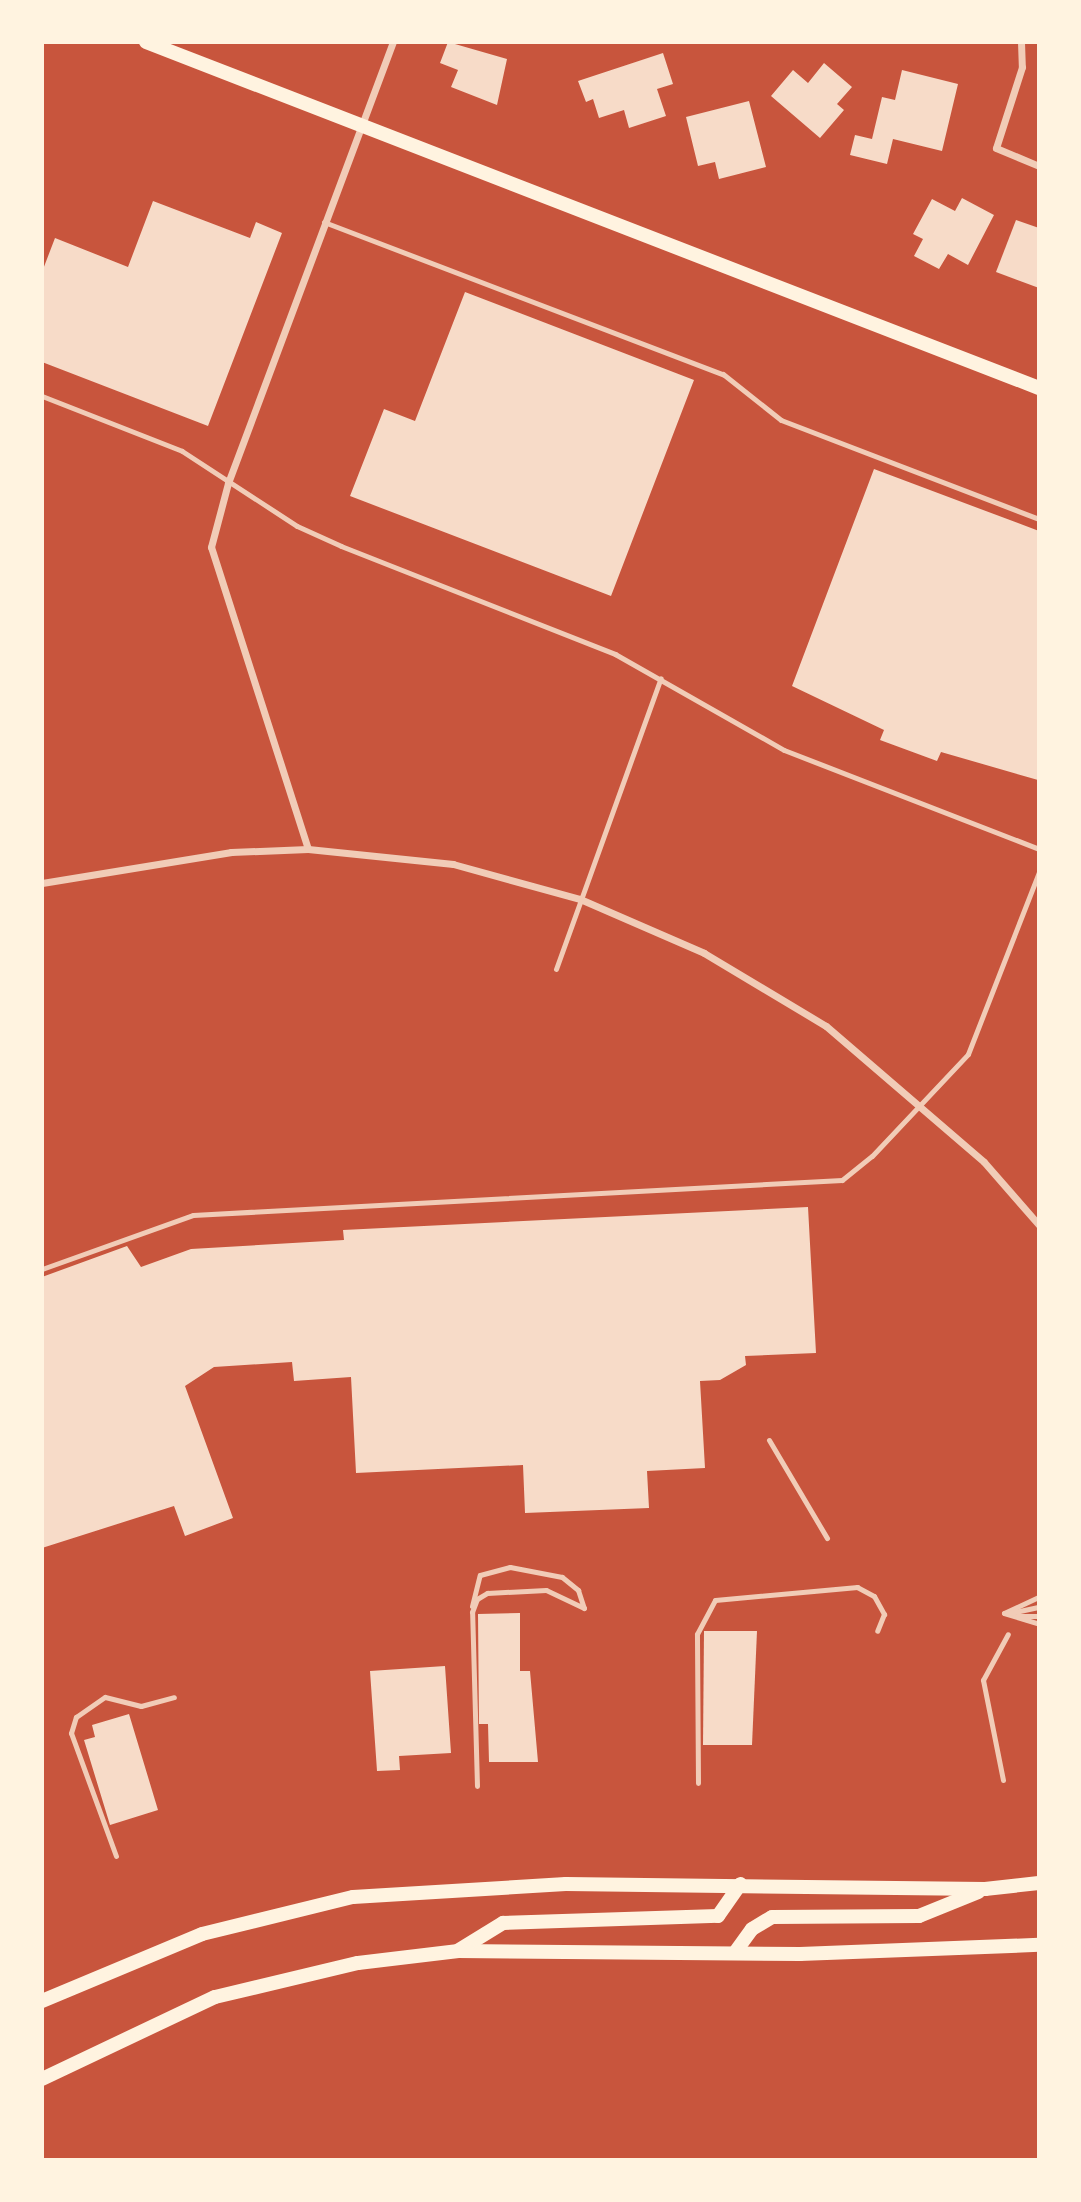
<!DOCTYPE html>
<html>
<head>
<meta charset="utf-8">
<style>
	body { margin:0 }
	#map { position:relative; width:1081px; height:2202px; overflow:hidden; background:#c8553d; font-family:"Alegreya Sans",sans-serif }
	div>[style] { position:absolute }
	[style*='--x'] { left:calc(var(--x)*1px); top:calc(var(--y)*1px); width:calc(var(--w)*1px); rotate:calc(var(--a)*1deg) }
	.building>* { inset:0; background:#f7dbc8 }
	.service>* { height:5px; margin:-2.5px; padding:0 2.5px; transform-origin:2.5px; border-radius:2.5px; background:#f1ccb7 }
	.minor>* { height:7px; margin:-3.5px; padding:0 3.5px; transform-origin:3.5px; border-radius:3.5px; background:#f1ccb7 }
	.secondary>* { height:14px; margin:-7px; padding:0 7px; transform-origin:7px; border-radius:7px; background:#fff3e0 }
	span { translate:-50% -50%; white-space:nowrap; text-align:center; line-height:1.15; -webkit-text-stroke:7px #fff3e0; paint-order:stroke }
	.frame { position:absolute; inset:0; border:44px solid #fff3e0; pointer-events:none }
</style>
</head>
<body>
<div id="map">
	<div class="building">
		<div style="clip-path:polygon(448px 42px,507px 59px,497px 105px,451px 87px,458px 70px,440px 63px)"></div>
		<div style="clip-path:polygon(663px 53px,673px 84px,657px 89px,666px 116px,629px 128px,624px 110px,599px 118px,593px 99px,586px 102px,578px 81px)"></div>
		<div style="clip-path:polygon(824px 63px,852px 87px,837px 104px,844px 110px,820px 138px,771px 96px,793px 70px,808px 83px)"></div>
		<div style="clip-path:polygon(902px 70px,958px 84px,942px 151px,893px 139px,887px 164px,850px 155px,855px 135px,872px 139px,882px 97px,895px 100px)"></div>
		<div style="clip-path:polygon(749px 101px,766px 167px,719px 179px,715px 162px,698px 166px,686px 117px)"></div>
		<div style="clip-path:polygon(962px 198px,994px 215px,968px 265px,948px 254px,939px 269px,914px 256px,923px 239px,913px 234px,932px 199px,955px 211px)"></div>
		<div style="clip-path:polygon(153px 201px,250px 238px,256px 222px,282px 233px,208px 426px,42px 362px,42px 272px,55px 238px,128px 267px)"></div>
		<div style="clip-path:polygon(1016px 220px,1039px 228px,1039px 288px,996px 272px)"></div>
		<div style="clip-path:polygon(465px 292px,694px 380px,611px 596px,350px 496px,384px 409px,415px 421px)"></div>
		<div style="clip-path:polygon(874px 469px,1039px 531px,1038px 780px,941px 752px,937px 761px,880px 740px,884px 730px,792px 686px)"></div>
		<div style="clip-path:polygon(808px 1207px,816px 1353px,745px 1356px,746px 1365px,720px 1380px,700px 1381px,705px 1468px,647px 1471px,649px 1508px,525px 1513px,523px 1465px,356px 1473px,351px 1377px,294px 1381px,292px 1362px,214px 1367px,185px 1386px,233px 1518px,185px 1536px,174px 1506px,42px 1548px,42px 1277px,127px 1246px,141px 1267px,191px 1249px,344px 1240px,343px 1230px)"></div>
		<div style="clip-path:polygon(520px 1613px,520px 1671px,530px 1671px,538px 1762px,489px 1762px,488px 1724px,479px 1724px,478px 1614px)"></div>
		<div style="clip-path:polygon(704px 1631px,757px 1631px,752px 1745px,703px 1745px)"></div>
		<div style="clip-path:polygon(445px 1666px,451px 1753px,399px 1756px,400px 1770px,377px 1771px,370px 1671px)"></div>
		<div style="clip-path:polygon(129px 1714px,158px 1810px,110px 1825px,84px 1740px,95px 1737px,92px 1725px)"></div>
	</div>
	<div class="service">
		<div style="--x:324;--y:222;--w:427;--a:20.9"></div>
		<div style="--x:723;--y:374;--w:74;--a:38.4"></div>
		<div style="--x:781;--y:420;--w:276;--a:21"></div>
		<div style="--x:42;--y:396;--w:150;--a:21.4"></div>
		<div style="--x:182;--y:451;--w:137;--a:33.1"></div>
		<div style="--x:297;--y:526;--w:48;--a:24.4"></div>
		<div style="--x:341;--y:546;--w:295;--a:21.5"></div>
		<div style="--x:615;--y:654;--w:194;--a:29.6"></div>
		<div style="--x:784;--y:750;--w:274;--a:21.2"></div>
		<div style="--x:556;--y:969;--w:309;--a:-70.2"></div>
		<div style="--x:42;--y:1269;--w:160;--a:-19.7"></div>
		<div style="--x:193;--y:1215;--w:650;--a:-3.09"></div>
		<div style="--x:842;--y:1180;--w:38;--a:-39"></div>
		<div style="--x:872;--y:1156;--w:140;--a:-46.7"></div>
		<div style="--x:968;--y:1054;--w:195;--a:-68.7"></div>
		<div style="--x:769;--y:1440;--w:114;--a:59.4"></div>
		<div style="--x:472;--y:1606;--w:32;--a:-76"></div>
		<div style="--x:480;--y:1575;--w:31;--a:-15"></div>
		<div style="--x:510;--y:1567;--w:53;--a:10.9"></div>
		<div style="--x:562;--y:1577;--w:21;--a:39"></div>
		<div style="--x:578;--y:1590;--w:19;--a:72"></div>
		<div style="--x:1004;--y:1613;--w:38;--a:-25"></div>
		<div style="--x:1004;--y:1613;--w:37;--a:17"></div>
		<div style="--x:1010;--y:1613;--w:30;--a:-12"></div>
		<div style="--x:1017;--y:1616;--w:22;--a:0"></div>
		<div style="--x:1003;--y:1780;--w:102;--a:-101.3"></div>
		<div style="--x:983;--y:1680;--w:52;--a:-61.5"></div>
		<div style="--x:698;--y:1783;--w:149;--a:-90.4"></div>
		<div style="--x:697;--y:1634;--w:38;--a:-62"></div>
		<div style="--x:715;--y:1600;--w:143;--a:-5.2"></div>
		<div style="--x:857;--y:1587;--w:19;--a:28"></div>
		<div style="--x:874;--y:1596;--w:21;--a:61"></div>
		<div style="--x:884;--y:1614;--w:18;--a:112"></div>
		<div style="--x:477;--y:1786;--w:174;--a:-91.6"></div>
		<div style="--x:472;--y:1612;--w:14;--a:-69"></div>
		<div style="--x:477;--y:1599;--w:12;--a:-31"></div>
		<div style="--x:487;--y:1593;--w:59;--a:-2.9"></div>
		<div style="--x:546;--y:1590;--w:42;--a:25.3"></div>
		<div style="--x:116;--y:1856;--w:131;--a:-110.1"></div>
		<div style="--x:71;--y:1733;--w:17;--a:-73"></div>
		<div style="--x:76;--y:1717;--w:35;--a:-35"></div>
		<div style="--x:105;--y:1697;--w:37;--a:14"></div>
		<div style="--x:141;--y:1706;--w:34;--a:-15"></div>
	</div>
	<div class="minor">
		<div style="--x:1021;--y:42;--w:25;--a:88"></div>
		<div style="--x:1022;--y:67;--w:85;--a:107.8"></div>
		<div style="--x:996;--y:148;--w:47;--a:22.7"></div>
		<div style="--x:308;--y:849;--w:317;--a:-107.8"></div>
		<div style="--x:211;--y:547;--w:66;--a:-75.1"></div>
		<div style="--x:228;--y:483;--w:471;--a:-69.5"></div>
		<div style="--x:42;--y:883;--w:192;--a:-9.3"></div>
		<div style="--x:231;--y:852;--w:77;--a:-2.2"></div>
		<div style="--x:308;--y:849;--w:146;--a:5.9"></div>
		<div style="--x:453;--y:864;--w:132;--a:15.4"></div>
		<div style="--x:580;--y:899;--w:135;--a:23.5"></div>
		<div style="--x:704;--y:953;--w:142;--a:30.9"></div>
		<div style="--x:826;--y:1026;--w:208;--a:40.7"></div>
		<div style="--x:984;--y:1162;--w:84;--a:48.9"></div>
	</div>
	<div class="secondary">
		<div style="--x:146;--y:42;--w:958;--a:21.18"></div>
		<div style="--x:459;--y:1950;--w:52;--a:-31.5"></div>
		<div style="--x:503;--y:1923;--w:215;--a:-1.9"></div>
		<div style="--x:718;--y:1916;--w:39;--a:-55"></div>
		<div style="--x:736;--y:1951;--w:27;--a:-54"></div>
		<div style="--x:752;--y:1929;--w:23;--a:-31"></div>
		<div style="--x:772;--y:1917;--w:147;--a:-0.4"></div>
		<div style="--x:919;--y:1916;--w:64;--a:-22.1"></div>
		<div style="--x:42;--y:2001;--w:173;--a:-22.7"></div>
		<div style="--x:202;--y:1934;--w:155;--a:-13.8"></div>
		<div style="--x:353;--y:1897;--w:213;--a:-3.5"></div>
		<div style="--x:566;--y:1884;--w:419;--a:0.7"></div>
		<div style="--x:985;--y:1889;--w:54;--a:-6.3"></div>
		<div style="--x:42;--y:2079;--w:191;--a:-25.4"></div>
		<div style="--x:215;--y:1997;--w:147;--a:-13.4"></div>
		<div style="--x:358;--y:1963;--w:101;--a:-6.8"></div>
		<div style="--x:458;--y:1951;--w:342;--a:0.5"></div>
		<div style="--x:800;--y:1954;--w:239;--a:-2.2"></div>
	</div>
	<div class="frame"></div>
</div>
</body>
</html>
